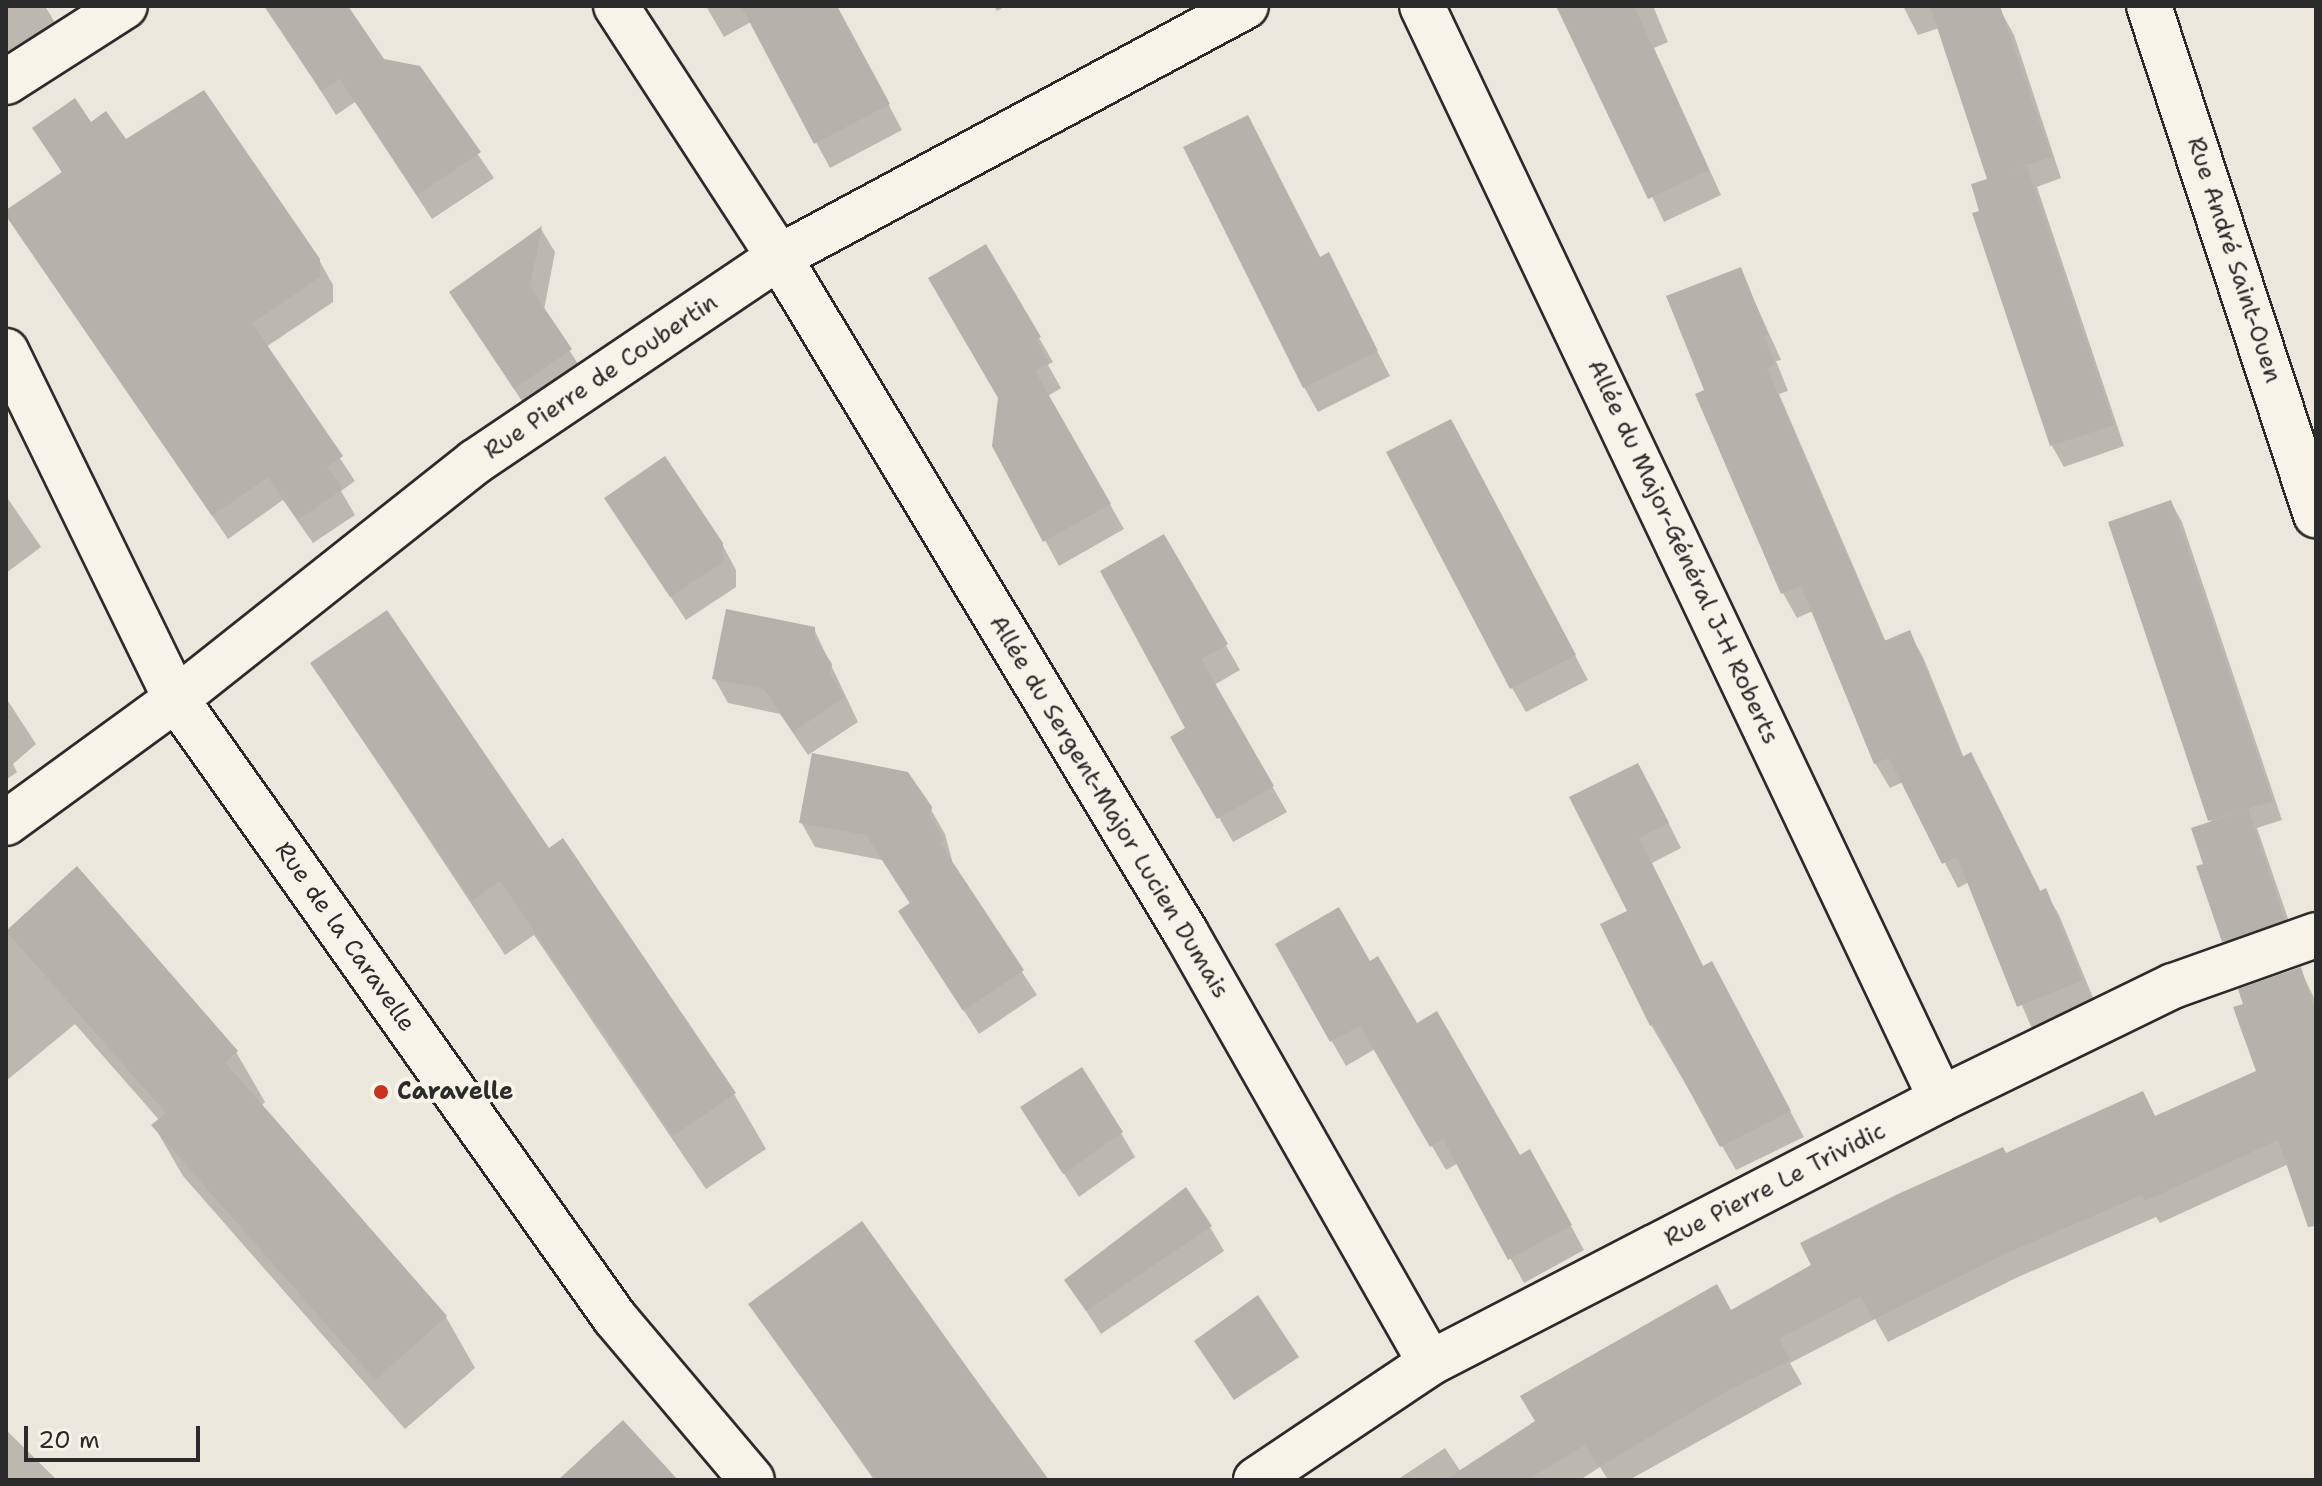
<!DOCTYPE html>
<html>
<head>
<meta charset="utf-8">
<style>
	body { margin:0 }
	#map { position:relative; width:2322px; height:1486px; overflow:hidden; background:#ebe7dd; font-family:"Shantell Sans",sans-serif }
	div>[style] { position:absolute }
	[style*='--x'] { left:calc(var(--x)*1px); top:calc(var(--y)*1px); width:calc(var(--w)*1px); rotate:calc(var(--a)*1deg) }
	.shadow>* { inset:0; background:#0003 }
	.building>* { inset:0; background:#b5b2ab }
	.roads { filter:drop-shadow(2px 0 #2b2b2b) drop-shadow(-2px 0 #2b2b2b) drop-shadow(0 2px #2b2b2b) drop-shadow(0 -2px #2b2b2b) }
	.street>* { height:44px; margin:-22px; padding:0 22px; transform-origin:22px; border-radius:22px; background:#f7f3e8 }
	.dots>* { width:22px; height:22px; translate:-50% -50%; box-sizing:border-box; border:4px solid #f7f3e8; border-radius:50% }
	span { translate:-50% -50%; white-space:nowrap; text-align:center; line-height:1.15; -webkit-text-stroke:8px #f7f3e8; paint-order:stroke }
	.street-label { font-size:24px; color:#2b2b2b }
	.poi-label { font-size:24px; color:#2b2b2b; font-weight:700 }
	.left { translate:0 -50%; text-align:left }
	.frame { position:absolute; inset:0; border:8px solid #2b2b2b; pointer-events:none }
	.scale { position:absolute; left:24px; top:1426px; width:176px; height:36px; box-sizing:border-box; border:4px solid #2b2b2b; border-top:0; padding-left:10px; font-size:24px; line-height:28px; white-space:nowrap; color:#2b2b2b; -webkit-text-stroke:6px #f7f3e8; paint-order:stroke }
</style>
</head>
<body>
<div id="map">
	<div class="shadow">
		<div style="clip-path:polygon(6px 6px,45px 6px,59px 29px,14px 59px,6px 47px)"></div>
		<div style="clip-path:polygon(290px 6px,345px 6px,383px 61px,418px 68px,494px 178px,432px 219px,355px 102px,336px 115px,274px 17px)"></div>
		<div style="clip-path:polygon(706px 6px,822px 6px,851px 34px,902px 130px,830px 168px,751px 22px,724px 37px)"></div>
		<div style="clip-path:polygon(994px 6px,1006px 6px,997px 11px)"></div>
		<div style="clip-path:polygon(1562px 6px,1653px 6px,1668px 42px,1654px 48px,1721px 195px,1664px 222px)"></div>
		<div style="clip-path:polygon(1903px 6px,1998px 6px,2014px 35px,2061px 178px,2037px 187px,2124px 446px,2064px 467px,2052px 446px,1975px 215px,1982px 213px,1990px 180px,1939px 28px,1918px 35px)"></div>
		<div style="clip-path:polygon(1248px 117px,1321px 259px,1339px 277px,1390px 376px,1318px 412px,1304px 387px)"></div>
		<div style="clip-path:polygon(90px 125px,319px 260px,333px 285px,333px 302px,266px 347px,355px 481px,341px 491px,355px 515px,313px 543px,283px 500px,228px 539px,6px 212px,63px 174px,34px 129px)"></div>
		<div style="clip-path:polygon(541px 229px,555px 252px,544px 310px,585px 375px,529px 412px,451px 293px)"></div>
		<div style="clip-path:polygon(986px 246px,1053px 362px,1048px 365px,1061px 388px,1048px 396px,1124px 529px,1059px 566px,994px 446px,1000px 398px)"></div>
		<div style="clip-path:polygon(1740px 269px,1781px 360px,1776px 361px,1788px 391px,1779px 394px,1886px 642px,1909px 633px,1923px 657px,1964px 758px,1985px 780px,2041px 892px,2045px 891px,2059px 915px,2096px 1005px,2033px 1031px,1969px 882px,1958px 888px,1903px 782px,1890px 788px,1875px 763px,1813px 611px,1797px 618px,1783px 593px,1698px 395px,1706px 391px)"></div>
		<div style="clip-path:polygon(1465px 446px,1588px 680px,1526px 712px,1512px 688px)"></div>
		<div style="clip-path:polygon(6px 496px,41px 547px,6px 573px)"></div>
		<div style="clip-path:polygon(2171px 502px,2182px 522px,2282px 820px,2257px 828px,2296px 942px,2236px 963px,2224px 941px,2206px 865px,2212px 823px,2110px 523px)"></div>
		<div style="clip-path:polygon(621px 523px,722px 544px,736px 570px,736px 587px,686px 620px)"></div>
		<div style="clip-path:polygon(1164px 537px,1240px 670px,1214px 685px,1287px 812px,1233px 842px,1173px 737px,1188px 729px)"></div>
		<div style="clip-path:polygon(814px 629px,858px 722px,808px 755px,780px 714px,728px 703px,714px 678px)"></div>
		<div style="clip-path:polygon(313px 664px,734px 1094px,766px 1149px,706px 1189px,534px 935px,505px 955px)"></div>
		<div style="clip-path:polygon(6px 698px,36px 744px,13px 764px,17px 772px,6px 780px)"></div>
		<div style="clip-path:polygon(1652px 790px,1681px 848px,1652px 863px,1704px 968px,1725px 989px,1804px 1137px,1736px 1170px,1651px 1025px,1630px 912px,1572px 798px)"></div>
		<div style="clip-path:polygon(930px 808px,945px 834px,954px 868px,1037px 995px,979px 1034px,900px 912px,911px 905px,882px 860px,815px 847px,801px 822px)"></div>
		<div style="clip-path:polygon(77px 869px,236px 1052px,265px 1102px,261px 1106px,446px 1317px,475px 1368px,405px 1429px,183px 1176px,154px 1126px,160px 1121px,75px 1024px,6px 1081px,6px 934px)"></div>
		<div style="clip-path:polygon(1277px 945px,1369px 963px,1519px 1157px,1544px 1176px,1584px 1250px,1524px 1283px,1458px 1163px,1446px 1170px,1375px 1049px,1346px 1066px)"></div>
		<div style="clip-path:polygon(2300px 969px,2316px 1002px,2316px 1187px,2291px 1163px,2160px 1223px,2156px 1217px,2018px 1277px,1888px 1342px,1875px 1319px,1790px 1363px,1802px 1384px,1629px 1480px,1608px 1480px,1600px 1467px,1580px 1480px,1397px 1480px,1445px 1448px,1461px 1472px,2006px 1156px,2142px 1093px,2156px 1118px,2258px 1072px,2245px 1005px)"></div>
		<div style="clip-path:polygon(1037px 1132px,1121px 1133px,1135px 1157px,1079px 1197px)"></div>
		<div style="clip-path:polygon(1210px 1227px,1224px 1251px,1101px 1334px,1067px 1281px)"></div>
		<div style="clip-path:polygon(751px 1304px,1047px 1480px,874px 1480px)"></div>
		<div style="clip-path:polygon(6px 1430px,57px 1480px,6px 1480px)"></div>
	</div>
	<div class="building">
		<div style="clip-path:polygon(264px 6px,348px 6px,384px 59px,420px 66px,481px 152px,417px 195px,340px 79px,321px 91px)"></div>
		<div style="clip-path:polygon(741px 6px,837px 6px,890px 104px,814px 144px)"></div>
		<div style="clip-path:polygon(1556px 6px,1634px 6px,1709px 170px,1648px 199px)"></div>
		<div style="clip-path:polygon(1930px 6px,2000px 6px,2051px 157px,2003px 173px,2027px 166px,2114px 425px,2050px 446px,1972px 213px,1979px 211px,1971px 184px,1987px 179px)"></div>
		<div style="clip-path:polygon(204px 90px,320px 259px,320px 277px,252px 323px,343px 456px,327px 467px,343px 489px,298px 520px,268px 477px,212px 516px,6px 216px,6px 210px,62px 172px,32px 128px,75px 98px,91px 122px,106px 111px,126px 139px)"></div>
		<div style="clip-path:polygon(1248px 115px,1320px 257px,1329px 252px,1378px 351px,1303px 388px,1183px 147px)"></div>
		<div style="clip-path:polygon(542px 226px,530px 287px,572px 349px,514px 389px,449px 292px)"></div>
		<div style="clip-path:polygon(986px 244px,1041px 337px,1036px 340px,1049px 363px,1035px 371px,1111px 504px,1043px 542px,992px 446px,998px 398px,928px 278px)"></div>
		<div style="clip-path:polygon(1741px 267px,1768px 335px,1764px 336px,1775px 365px,1767px 369px,1884px 641px,1910px 630px,1962px 757px,1971px 752px,2040px 891px,2046px 888px,2083px 980px,2017px 1007px,1957px 857px,1942px 864px,1889px 758px,1874px 764px,1801px 586px,1781px 594px,1695px 394px,1704px 390px,1666px 296px)"></div>
		<div style="clip-path:polygon(1451px 419px,1576px 655px,1510px 689px,1386px 452px)"></div>
		<div style="clip-path:polygon(665px 456px,723px 543px,723px 562px,670px 597px,604px 498px)"></div>
		<div style="clip-path:polygon(2171px 500px,2273px 801px,2208px 821px,2108px 522px)"></div>
		<div style="clip-path:polygon(1164px 534px,1228px 644px,1201px 659px,1274px 786px,1217px 819px,1170px 737px,1185px 728px,1100px 571px)"></div>
		<div style="clip-path:polygon(726px 609px,815px 627px,815px 638px,832px 664px,830px 674px,845px 697px,793px 732px,764px 689px,712px 679px)"></div>
		<div style="clip-path:polygon(387px 610px,549px 848px,563px 838px,736px 1093px,673px 1136px,500px 881px,472px 901px,310px 663px)"></div>
		<div style="clip-path:polygon(812px 753px,908px 772px,932px 807px,930px 817px,945px 840px,940px 843px,1024px 970px,963px 1011px,898px 911px,910px 903px,866px 835px,799px 823px)"></div>
		<div style="clip-path:polygon(1638px 763px,1669px 823px,1639px 838px,1703px 966px,1712px 961px,1791px 1111px,1720px 1147px,1653px 1024px,1650px 1026px,1600px 924px,1627px 911px,1569px 797px)"></div>
		<div style="clip-path:polygon(2248px 809px,2285px 920px,2222px 942px,2196px 866px,2203px 864px,2191px 828px)"></div>
		<div style="clip-path:polygon(77px 866px,238px 1051px,225px 1062px,447px 1316px,375px 1380px,151px 1125px,166px 1113px,6px 931px)"></div>
		<div style="clip-path:polygon(1339px 907px,1370px 961px,1378px 956px,1417px 1023px,1437px 1011px,1520px 1155px,1530px 1149px,1572px 1225px,1508px 1260px,1443px 1139px,1430px 1147px,1360px 1026px,1330px 1042px,1275px 944px)"></div>
		<div style="clip-path:polygon(2301px 967px,2316px 1014px,2316px 1226px,2308px 1227px,2278px 1140px,2145px 1201px,2142px 1195px,2005px 1254px,1873px 1320px,1861px 1296px,1779px 1339px,1790px 1360px,1727px 1391px,1599px 1467px,1585px 1445px,1527px 1480px,1445px 1480px,1535px 1421px,1520px 1396px,1717px 1284px,1731px 1310px,1811px 1265px,1800px 1243px,1898px 1194px,2003px 1147px,2006px 1153px,2143px 1091px,2155px 1116px,2256px 1071px,2233px 1007px,2243px 1004px,2238px 989px)"></div>
		<div style="clip-path:polygon(1082px 1067px,1123px 1132px,1063px 1174px,1020px 1107px)"></div>
		<div style="clip-path:polygon(1186px 1187px,1212px 1226px,1086px 1311px,1064px 1280px)"></div>
		<div style="clip-path:polygon(862px 1221px,974px 1377px,1049px 1480px,876px 1480px,840px 1431px,748px 1304px)"></div>
		<div style="clip-path:polygon(1258px 1295px,1299px 1357px,1234px 1400px,1194px 1341px)"></div>
		<div style="clip-path:polygon(623px 1420px,678px 1480px,558px 1480px)"></div>
	</div>
	<div class="roads">
		<div class="street">
			<div style="--x:616;--y:6;--w:299;--a:57"></div>
			<div style="--x:779;--y:257;--w:789;--a:58.95"></div>
			<div style="--x:1186;--y:933;--w:494;--a:60.4"></div>
			<div style="--x:1422;--y:6;--w:1210;--a:64.6"></div>
			<div style="--x:2149;--y:6;--w:536;--a:71.84"></div>
			<div style="--x:6;--y:82;--w:141;--a:-32.6"></div>
			<div style="--x:6;--y:351;--w:387;--a:64"></div>
			<div style="--x:176;--y:699;--w:759;--a:54.66"></div>
			<div style="--x:615;--y:1318;--w:212;--a:49.8"></div>
			<div style="--x:6;--y:823;--w:210;--a:-36.1"></div>
			<div style="--x:176;--y:699;--w:382;--a:-38.4"></div>
			<div style="--x:475;--y:462;--w:367;--a:-34"></div>
			<div style="--x:779;--y:257;--w:530;--a:-28.26"></div>
			<div style="--x:1256;--y:1480;--w:210;--a:-33.9"></div>
			<div style="--x:1430;--y:1363;--w:575;--a:-27.32"></div>
			<div style="--x:1941;--y:1099;--w:258;--a:-26"></div>
			<div style="--x:2173;--y:986;--w:152;--a:-19.6"></div>
		</div>
	</div>
	<div class="dots">
		<div style="left:381px;top:1092px;background:#c8321e"></div>
	</div>
	<div class="street-label">
		<span style="left:2234px;top:260px;rotate:72deg">Rue André Saint-Ouen</span>
		<span style="left:601px;top:377px;rotate:-34deg">Rue Pierre de Coubertin</span>
		<span style="left:1683px;top:552px;rotate:65deg">Allée du Major-Général J-H Roberts</span>
		<span style="left:1109px;top:807px;rotate:59deg">Allée du Sergent-Major Lucien Dumais</span>
		<span style="left:345px;top:937px;rotate:55deg">Rue de la Caravelle</span>
		<span style="left:1775px;top:1185px;rotate:-27deg">Rue Pierre Le Trividic</span>
	</div>
	<div class="poi-label">
		<span class="left" style="left:397px;top:1092px">Caravelle</span>
	</div>
	<div class="frame"></div>
	<div class="scale">20 m</div>
</div>
</body>
</html>
